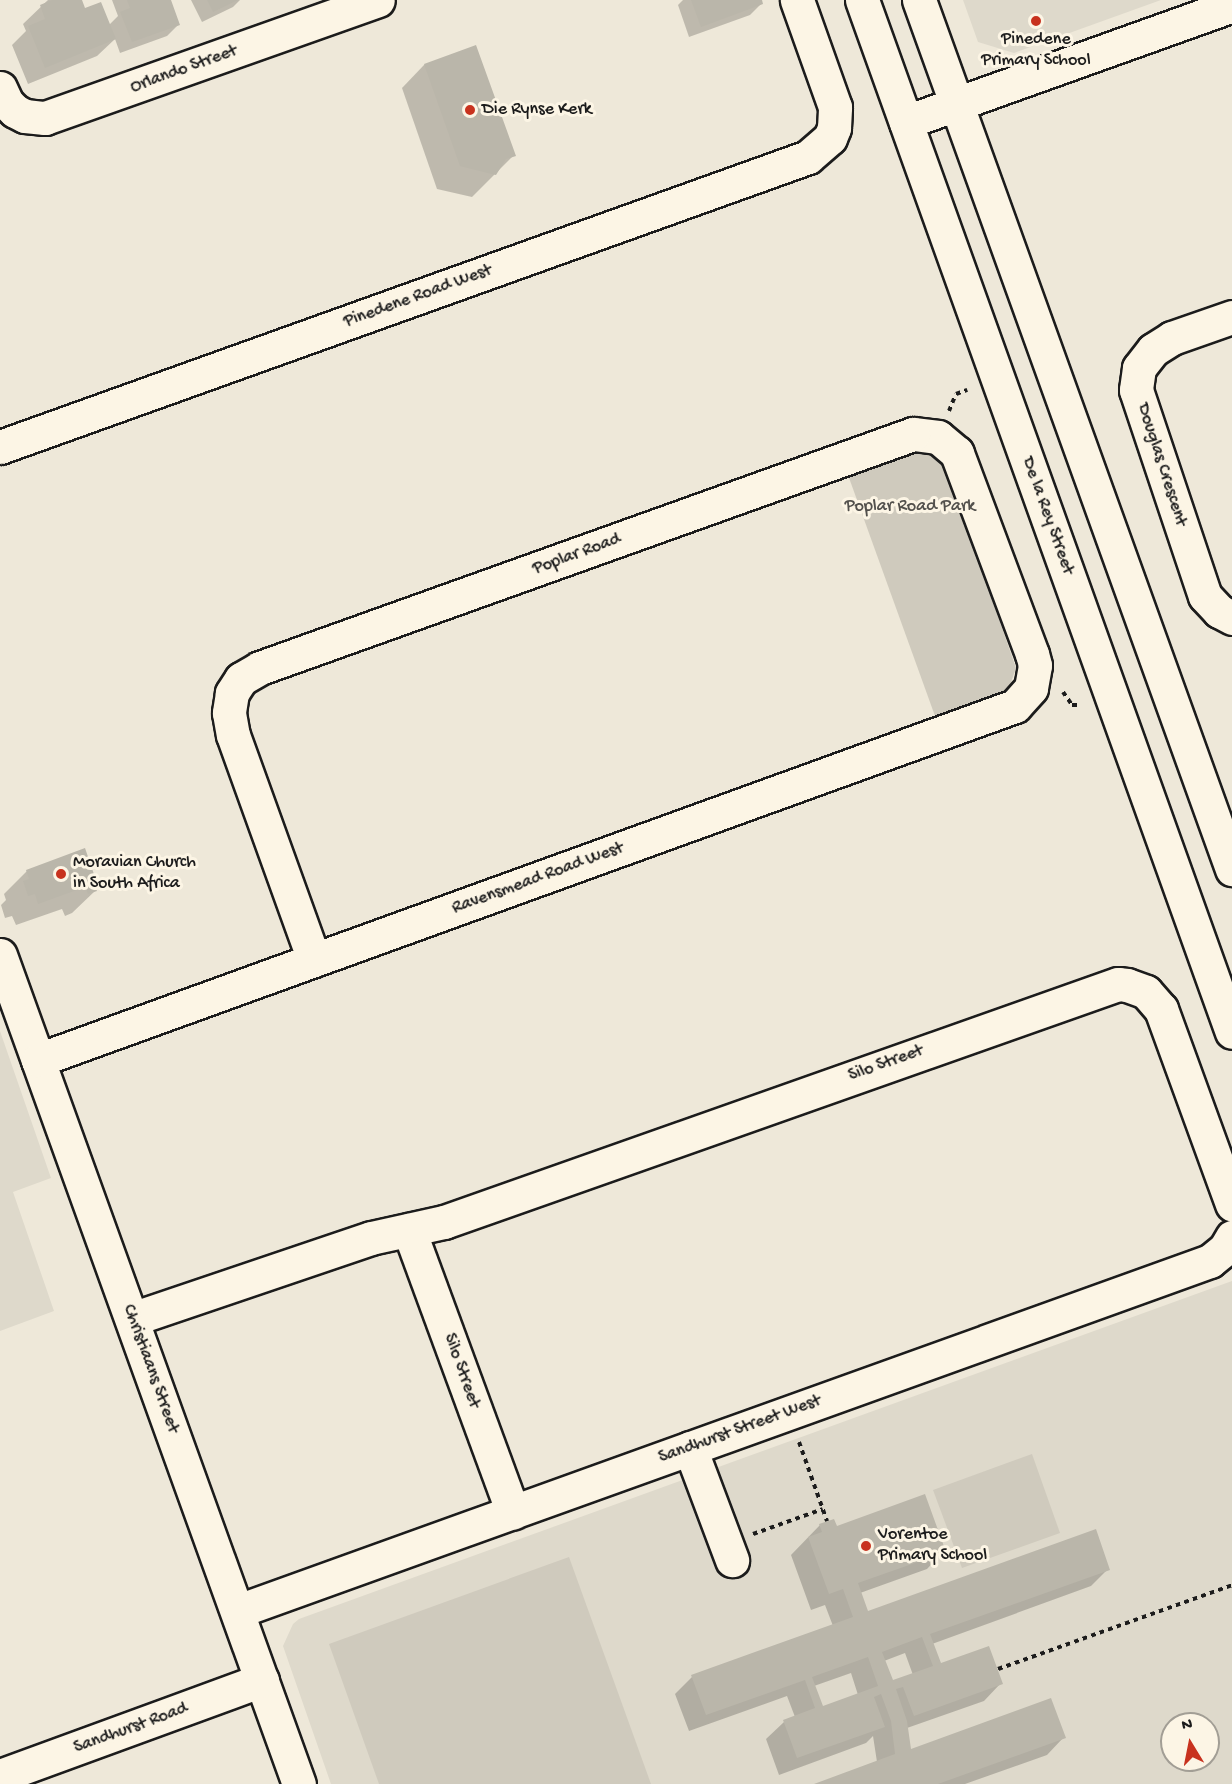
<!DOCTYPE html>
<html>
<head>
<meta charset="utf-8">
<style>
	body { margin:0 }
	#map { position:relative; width:1232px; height:1784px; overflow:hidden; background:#eee8d9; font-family:"Gochi Hand",sans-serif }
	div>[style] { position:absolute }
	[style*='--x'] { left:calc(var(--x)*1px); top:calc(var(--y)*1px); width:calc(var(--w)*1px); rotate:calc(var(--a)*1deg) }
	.built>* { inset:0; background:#ded9cb }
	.green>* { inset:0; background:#cfcabd }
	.shadow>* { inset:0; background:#0003 }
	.building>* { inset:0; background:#bab6aa }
	.path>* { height:4px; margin-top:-2px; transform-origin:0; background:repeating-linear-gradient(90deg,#1c1c1c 0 4.5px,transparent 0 9px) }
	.roads { filter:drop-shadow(2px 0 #1c1c1c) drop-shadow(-2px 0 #1c1c1c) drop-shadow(0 2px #1c1c1c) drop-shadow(0 -2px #1c1c1c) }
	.minor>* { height:33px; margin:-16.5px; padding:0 16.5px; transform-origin:16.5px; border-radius:16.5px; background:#fcf5e5 }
	.major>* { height:33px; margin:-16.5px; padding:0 16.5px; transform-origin:16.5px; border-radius:16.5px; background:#fcf5e5 }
	.dots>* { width:16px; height:16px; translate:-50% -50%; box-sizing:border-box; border:3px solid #fcf5e5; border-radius:50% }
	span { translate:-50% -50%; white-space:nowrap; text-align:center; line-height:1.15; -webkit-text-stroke:6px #fcf5e5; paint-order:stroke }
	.poi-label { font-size:18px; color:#1c1c1c }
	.left { translate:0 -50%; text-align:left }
	.street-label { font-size:18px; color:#1c1c1c }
	.park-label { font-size:18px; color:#52504c }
	.north { position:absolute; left:1160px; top:1712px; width:60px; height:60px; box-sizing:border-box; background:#fcf5e5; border:2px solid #a29e95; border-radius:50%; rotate:350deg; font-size:16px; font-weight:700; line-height:24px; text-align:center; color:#1c1c1c }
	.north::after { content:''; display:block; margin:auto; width:21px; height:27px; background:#c8321e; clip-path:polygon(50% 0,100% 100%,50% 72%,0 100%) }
</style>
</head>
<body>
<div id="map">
	<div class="built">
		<div style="clip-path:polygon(963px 0,1161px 0,1014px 53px,978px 42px)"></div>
		<div style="clip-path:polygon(0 1031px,51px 1178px,13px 1192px,54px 1311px,0 1331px)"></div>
		<div style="clip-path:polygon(evenodd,1232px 1281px,1232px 1784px,331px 1784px,283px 1646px,293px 1624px,299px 1619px,1232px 1281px,1172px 1724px,1208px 1724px,1208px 1760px,1172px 1760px,1172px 1724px)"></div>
	</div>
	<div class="green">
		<div style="clip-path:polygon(916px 450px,934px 454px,945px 464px,1016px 668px,1010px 685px,1003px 692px,935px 716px,848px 475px)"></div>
		<div style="clip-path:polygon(1032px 1454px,1060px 1533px,962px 1568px,933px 1490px)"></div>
		<div style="clip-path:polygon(569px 1557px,651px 1784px,379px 1784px,329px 1644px)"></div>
	</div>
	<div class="shadow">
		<div style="clip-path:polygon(48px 0,80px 0,84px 10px,109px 25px,118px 16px,112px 0,170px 0,179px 24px,167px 36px,120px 53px,115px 39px,97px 56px,28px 84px,12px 45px,26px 31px,23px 24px)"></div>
		<div style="clip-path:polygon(191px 0,240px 0,233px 7px,202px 22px)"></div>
		<div style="clip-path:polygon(683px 0,760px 0,762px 3px,750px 15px,689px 37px,678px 5px)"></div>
		<div style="clip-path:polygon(475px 47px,514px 155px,472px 197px,437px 189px,402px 88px,424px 65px)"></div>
		<div style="clip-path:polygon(27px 871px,93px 885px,95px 891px,72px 913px,65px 916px,62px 909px,16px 925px,12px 916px,5px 918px,1px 905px,6px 900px,4px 894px)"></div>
		<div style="clip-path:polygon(evenodd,820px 1525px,944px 1551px,927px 1569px,860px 1593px,867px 1613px,1108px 1569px,1091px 1586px,932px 1644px,940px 1665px,1001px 1683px,984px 1701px,907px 1728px,909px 1751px,1064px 1737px,1047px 1755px,965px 1784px,817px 1784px,877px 1762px,873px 1736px,866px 1743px,779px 1775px,766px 1739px,784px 1722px,795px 1717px,787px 1696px,689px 1731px,675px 1694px,692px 1677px,833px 1626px,825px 1605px,811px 1610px,791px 1555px,820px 1525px,905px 1653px,913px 1675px,892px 1682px,884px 1661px,905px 1653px,820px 1525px,851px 1673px,858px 1695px,822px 1708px,814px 1686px,851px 1673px)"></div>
	</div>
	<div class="building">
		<div style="clip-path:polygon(52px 0,82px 0,85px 8px,101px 2px,116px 39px,45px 68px,28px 26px,45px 19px,40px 5px)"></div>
		<div style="clip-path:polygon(127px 0,171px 0,180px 25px,132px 42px,120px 12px,130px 8px)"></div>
		<div style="clip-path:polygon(207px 0,238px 0,213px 12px)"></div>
		<div style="clip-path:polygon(691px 0,762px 0,763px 4px,701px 27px)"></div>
		<div style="clip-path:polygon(476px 45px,516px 156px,506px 159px,496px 175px,460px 166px,424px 64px)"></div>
		<div style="clip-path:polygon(85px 848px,97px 883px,94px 884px,97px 891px,88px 894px,85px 887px,38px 904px,35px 894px,28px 896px,23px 881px,29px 879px,26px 870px)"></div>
		<div style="clip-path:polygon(evenodd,925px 1494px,946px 1552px,858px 1583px,868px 1611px,1096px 1529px,1110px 1570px,930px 1634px,941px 1663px,989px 1646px,1003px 1684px,914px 1716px,903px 1687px,896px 1689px,907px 1721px,911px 1749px,1051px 1698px,1066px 1738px,938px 1784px,814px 1784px,895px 1754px,891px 1721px,881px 1694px,874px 1697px,885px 1727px,797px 1758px,783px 1720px,815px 1708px,805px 1680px,706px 1715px,691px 1675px,853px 1617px,843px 1589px,829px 1594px,808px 1537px,822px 1532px,819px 1524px,834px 1519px,837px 1526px,925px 1494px,922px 1637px,933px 1666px,893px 1680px,882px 1652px,922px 1637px,925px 1494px,868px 1657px,878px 1686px,823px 1706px,812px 1677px,868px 1657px)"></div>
	</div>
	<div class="path">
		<div style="--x:949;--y:411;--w:18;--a:-68"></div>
		<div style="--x:956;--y:394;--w:12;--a:-20"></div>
		<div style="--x:1063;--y:692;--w:16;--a:55"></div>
		<div style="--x:1072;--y:705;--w:7;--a:0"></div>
		<div style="--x:799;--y:1442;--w:84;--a:70.5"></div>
		<div style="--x:753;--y:1534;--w:74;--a:-19.7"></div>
		<div style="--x:998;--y:1669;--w:249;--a:-19.7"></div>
	</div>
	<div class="roads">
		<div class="minor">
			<div style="--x:0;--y:88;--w:17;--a:65"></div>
			<div style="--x:7;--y:103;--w:11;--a:45"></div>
			<div style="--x:15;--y:111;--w:11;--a:27"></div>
			<div style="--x:25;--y:116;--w:20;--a:6"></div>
			<div style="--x:45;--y:118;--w:353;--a:-19.5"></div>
			<div style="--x:906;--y:122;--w:346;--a:-19.7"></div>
			<div style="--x:1232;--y:317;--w:64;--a:160.7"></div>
			<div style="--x:1172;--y:338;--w:22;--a:148"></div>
			<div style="--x:1153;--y:350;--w:23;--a:128"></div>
			<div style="--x:1139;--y:368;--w:22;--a:98"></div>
			<div style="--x:1136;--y:390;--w:217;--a:71.5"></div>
			<div style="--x:1205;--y:596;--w:21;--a:47"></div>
			<div style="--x:1219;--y:611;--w:15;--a:28"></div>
			<div style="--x:0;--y:447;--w:858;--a:-19.74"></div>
			<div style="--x:808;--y:157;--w:29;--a:-41"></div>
			<div style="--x:830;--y:138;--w:11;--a:-68"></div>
			<div style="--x:834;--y:128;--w:21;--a:-87"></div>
			<div style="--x:835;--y:107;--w:114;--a:-109.6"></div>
			<div style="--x:0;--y:955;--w:881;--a:70.17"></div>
			<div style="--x:38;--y:1060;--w:1039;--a:-19.92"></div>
			<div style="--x:1015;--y:706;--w:24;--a:-48"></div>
			<div style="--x:1031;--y:688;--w:23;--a:-80"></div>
			<div style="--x:1035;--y:665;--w:11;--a:-105"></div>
			<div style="--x:1032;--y:654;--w:215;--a:-110.5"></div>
			<div style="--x:957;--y:453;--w:25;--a:-140"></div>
			<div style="--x:938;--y:437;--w:25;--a:-173"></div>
			<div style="--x:913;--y:434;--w:694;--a:160.29"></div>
			<div style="--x:260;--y:668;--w:22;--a:150"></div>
			<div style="--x:241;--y:679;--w:17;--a:123"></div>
			<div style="--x:232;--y:693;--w:20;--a:99"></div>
			<div style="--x:229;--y:713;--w:22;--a:80"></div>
			<div style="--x:233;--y:735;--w:239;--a:70.2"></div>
			<div style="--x:409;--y:1230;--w:301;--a:69.8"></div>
			<div style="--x:132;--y:1319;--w:252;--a:-18.7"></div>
			<div style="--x:371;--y:1238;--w:75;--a:-12.4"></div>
			<div style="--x:444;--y:1222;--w:715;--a:-19.45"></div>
			<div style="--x:1118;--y:984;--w:9;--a:6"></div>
			<div style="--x:1127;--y:985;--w:20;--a:20"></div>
			<div style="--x:1146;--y:992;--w:23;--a:49"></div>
			<div style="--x:1161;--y:1009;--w:208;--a:70"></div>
			<div style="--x:690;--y:1448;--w:120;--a:69.4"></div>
			<div style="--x:238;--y:1611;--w:1033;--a:-19.8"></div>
			<div style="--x:1210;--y:1261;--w:19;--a:-39"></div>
			<div style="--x:1225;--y:1249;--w:14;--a:-60"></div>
			<div style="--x:0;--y:1776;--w:279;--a:-20.1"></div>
		</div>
		<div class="major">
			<div style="--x:862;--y:0;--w:1096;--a:70.28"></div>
			<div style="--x:919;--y:0;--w:924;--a:70.19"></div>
		</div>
	</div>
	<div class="dots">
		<div style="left:1036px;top:21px;background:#c8321e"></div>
		<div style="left:470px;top:110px;background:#c8321e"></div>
		<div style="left:61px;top:874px;background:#c8321e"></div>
		<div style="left:866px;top:1546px;background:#c8321e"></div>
	</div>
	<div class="poi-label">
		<span style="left:1036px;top:51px">Pinedene<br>Primary School</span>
		<span class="left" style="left:482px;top:110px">Die Rynse Kerk</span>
		<span class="left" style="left:73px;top:874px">Moravian Church<br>in South Africa</span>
		<span class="left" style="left:878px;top:1546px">Vorentoe<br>Primary School</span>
	</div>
	<div class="street-label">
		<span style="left:184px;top:70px;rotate:-20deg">Orlando Street</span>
		<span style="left:418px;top:297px;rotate:-20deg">Pinedene Road West</span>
		<span style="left:1161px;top:465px;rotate:72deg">Douglas Crescent</span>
		<span style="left:1047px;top:516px;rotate:70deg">De la Rey Street</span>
		<span style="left:577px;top:555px;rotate:-20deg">Poplar Road</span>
		<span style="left:538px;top:879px;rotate:-20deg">Ravensmead Road West</span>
		<span style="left:886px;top:1064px;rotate:-20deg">Silo Street</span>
		<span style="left:150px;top:1369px;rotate:70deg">Christiaans Street</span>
		<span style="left:461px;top:1371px;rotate:70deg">Silo Street</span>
		<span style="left:740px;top:1430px;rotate:-20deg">Sandhurst Street West</span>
		<span style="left:131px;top:1729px;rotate:-20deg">Sandhurst Road</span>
	</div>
	<div class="park-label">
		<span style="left:910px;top:507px">Poplar Road Park</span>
	</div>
	<div class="north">N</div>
</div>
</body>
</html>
